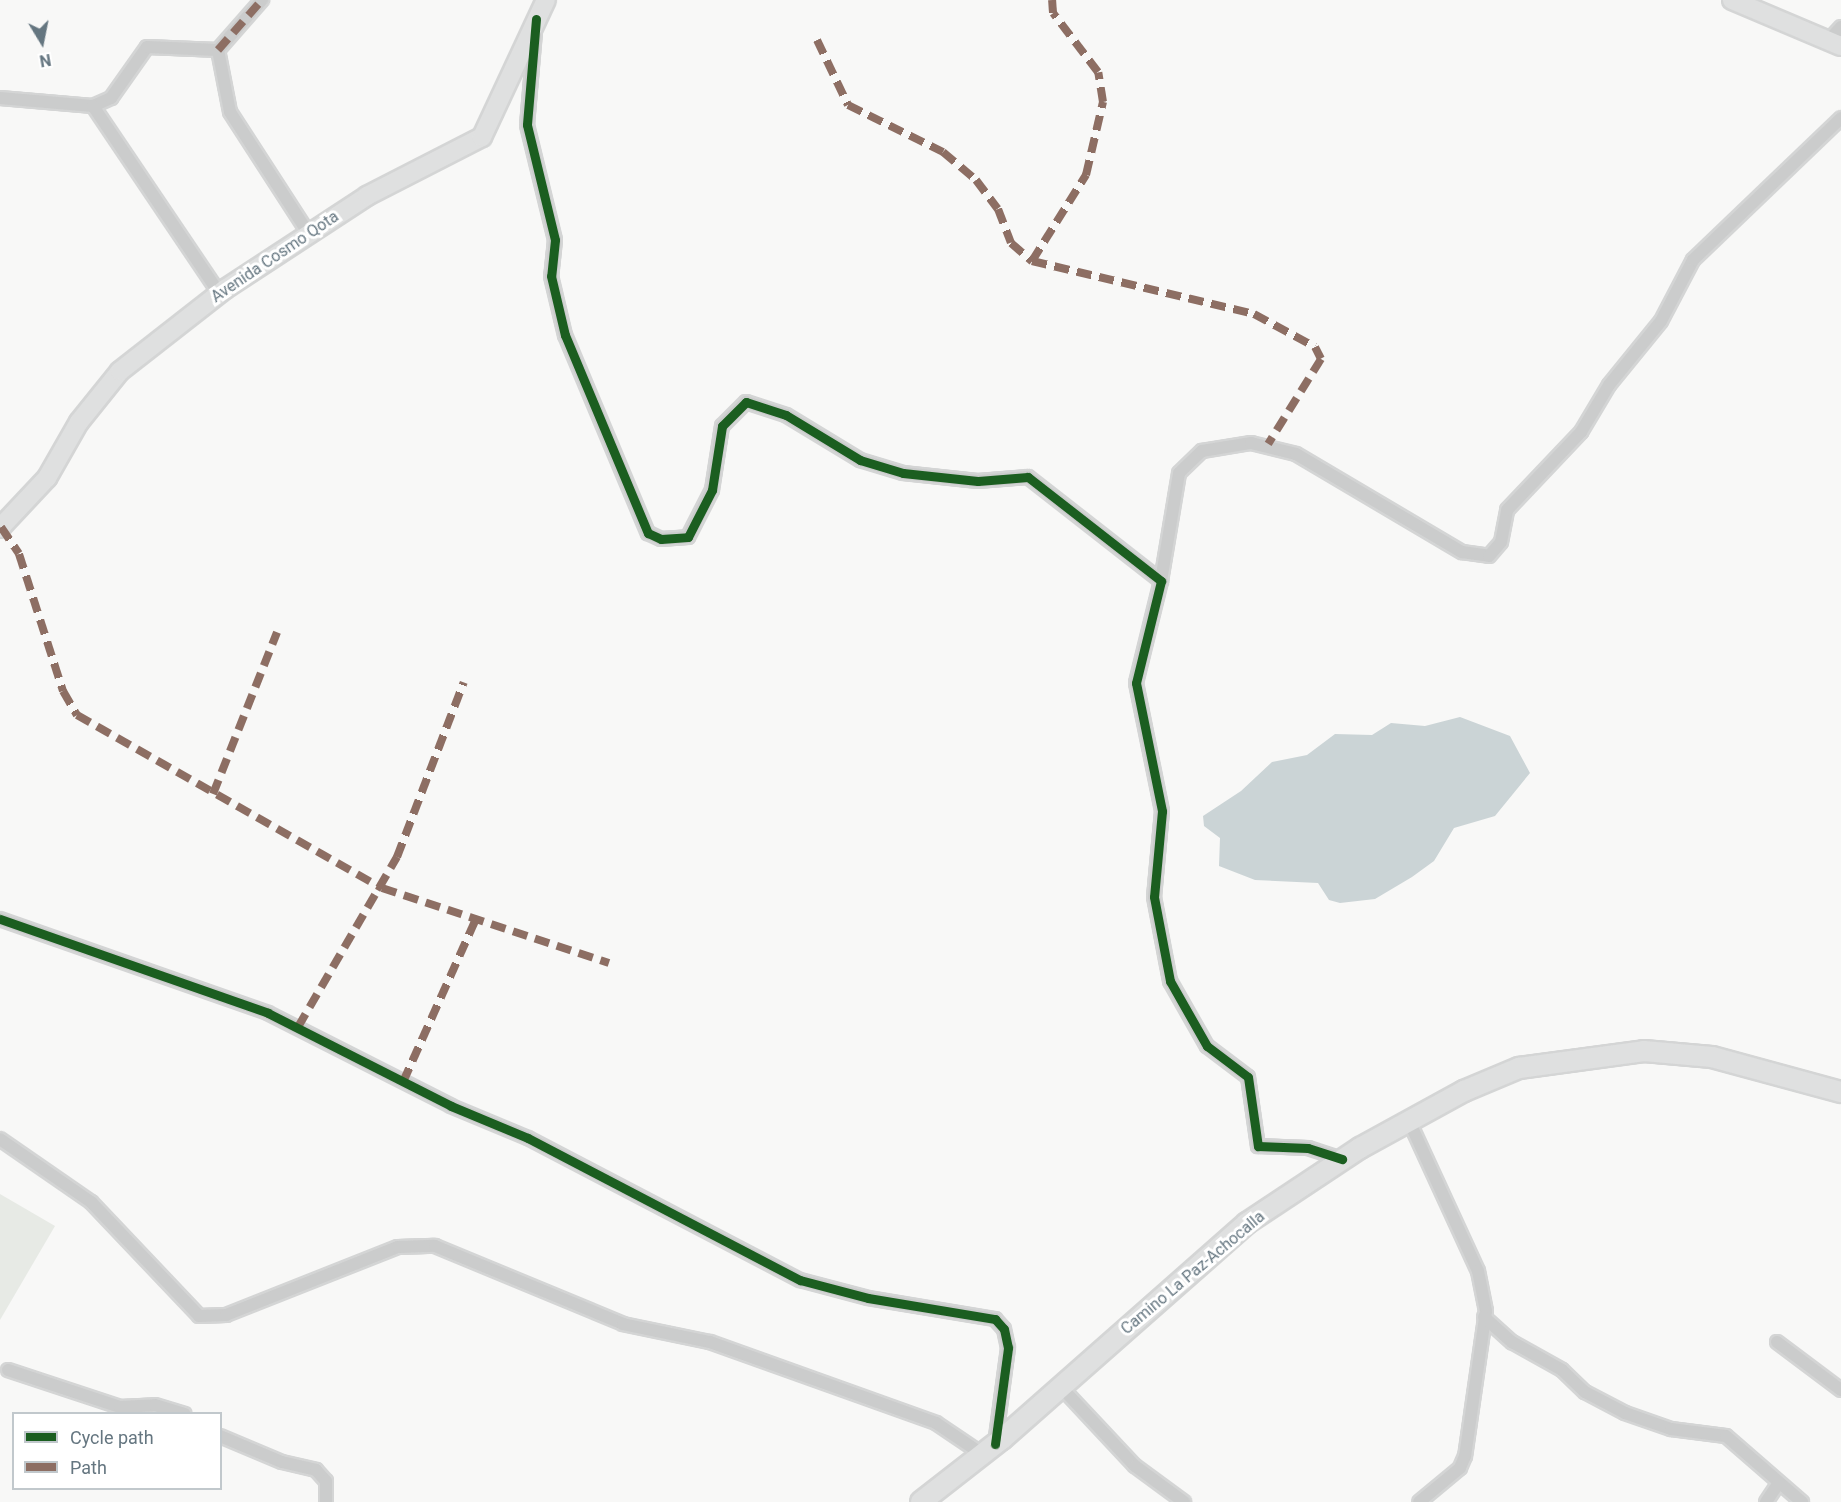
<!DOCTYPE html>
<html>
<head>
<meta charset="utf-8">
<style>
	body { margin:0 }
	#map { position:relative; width:1841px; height:1502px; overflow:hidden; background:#f8f8f7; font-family:Roboto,sans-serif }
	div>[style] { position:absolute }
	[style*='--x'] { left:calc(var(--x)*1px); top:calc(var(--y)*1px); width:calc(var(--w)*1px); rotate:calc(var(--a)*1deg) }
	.green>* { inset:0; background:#e7eae5 }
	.water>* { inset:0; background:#cbd4d6 }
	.roads { filter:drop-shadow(2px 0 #d4d5d5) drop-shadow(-2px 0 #d4d5d5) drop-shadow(0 2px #d4d5d5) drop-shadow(0 -2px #d4d5d5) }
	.street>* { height:12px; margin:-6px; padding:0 6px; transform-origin:6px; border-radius:6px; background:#cbcccc }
	.secondary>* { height:18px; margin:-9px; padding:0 9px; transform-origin:9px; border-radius:9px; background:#dfe0e0 }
	.primary>* { height:20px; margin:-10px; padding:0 10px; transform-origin:10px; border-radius:10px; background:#dfe0e0 }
	.quiet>* { height:8px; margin-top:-4px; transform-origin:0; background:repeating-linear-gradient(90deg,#8d6e63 0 15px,transparent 0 23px) }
	.cycleway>* { height:9px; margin:-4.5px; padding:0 4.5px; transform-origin:4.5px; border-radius:4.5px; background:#1b5e20 }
	span { translate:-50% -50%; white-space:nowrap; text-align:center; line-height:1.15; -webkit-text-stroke:6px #fff; paint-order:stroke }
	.street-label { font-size:16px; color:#657680 }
	.legend { position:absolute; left:12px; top:1412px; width:210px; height:78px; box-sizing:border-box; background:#fff; border:2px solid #c1c8cc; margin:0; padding:8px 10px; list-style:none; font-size:18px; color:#657680 }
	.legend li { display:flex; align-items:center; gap:12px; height:30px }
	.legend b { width:30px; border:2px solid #c1c8cc }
	.north { position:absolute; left:12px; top:12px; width:60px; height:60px; -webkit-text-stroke:4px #fff; paint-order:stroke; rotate:170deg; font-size:16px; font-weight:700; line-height:24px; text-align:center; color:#657680 }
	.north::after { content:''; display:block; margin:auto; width:21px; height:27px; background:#657680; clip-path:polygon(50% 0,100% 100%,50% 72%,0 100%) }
</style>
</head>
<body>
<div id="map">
	<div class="green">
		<div style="clip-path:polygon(0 1194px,55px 1226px,0 1320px)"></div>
	</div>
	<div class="water">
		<div style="clip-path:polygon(1460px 717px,1510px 736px,1530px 773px,1495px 816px,1454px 828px,1434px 861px,1412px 877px,1375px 899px,1340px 903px,1329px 900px,1318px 883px,1255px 880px,1219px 866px,1220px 838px,1204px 826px,1203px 816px,1241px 791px,1272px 762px,1307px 755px,1335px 734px,1372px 735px,1391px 723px,1425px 726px)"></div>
	</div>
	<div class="roads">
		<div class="street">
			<div style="--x:535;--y:32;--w:93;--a:94.9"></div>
			<div style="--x:527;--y:125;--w:118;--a:76.3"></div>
			<div style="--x:555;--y:240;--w:36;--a:96"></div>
			<div style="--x:551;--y:276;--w:61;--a:76.7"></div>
			<div style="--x:565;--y:335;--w:215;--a:67.3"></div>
			<div style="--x:648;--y:533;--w:14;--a:25"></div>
			<div style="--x:661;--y:539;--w:27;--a:-4"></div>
			<div style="--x:688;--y:537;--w:53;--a:-62.9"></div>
			<div style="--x:712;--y:490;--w:65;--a:-81.1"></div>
			<div style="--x:722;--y:426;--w:34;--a:-45"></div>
			<div style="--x:746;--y:402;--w:42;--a:18"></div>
			<div style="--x:786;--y:415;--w:87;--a:31.3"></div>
			<div style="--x:860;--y:460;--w:45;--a:16.8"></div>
			<div style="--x:903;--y:473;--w:75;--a:6.1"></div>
			<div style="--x:978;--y:481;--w:50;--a:-4.6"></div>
			<div style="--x:1028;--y:477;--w:169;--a:38"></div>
			<div style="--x:1161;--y:581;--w:105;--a:103.8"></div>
			<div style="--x:1136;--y:683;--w:131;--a:78.5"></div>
			<div style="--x:1162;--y:811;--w:86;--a:95.3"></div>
			<div style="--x:1154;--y:897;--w:86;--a:79.2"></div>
			<div style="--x:1170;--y:981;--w:75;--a:60.4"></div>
			<div style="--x:1207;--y:1046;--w:51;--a:37.1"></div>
			<div style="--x:1248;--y:1077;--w:70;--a:81.8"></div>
			<div style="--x:1258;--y:1146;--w:50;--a:2.3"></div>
			<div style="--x:1308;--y:1148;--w:36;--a:18"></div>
			<div style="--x:1828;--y:41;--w:19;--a:-47"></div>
			<div style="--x:218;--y:50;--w:67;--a:-48.7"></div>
			<div style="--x:0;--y:98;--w:93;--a:4.9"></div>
			<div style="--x:93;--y:106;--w:20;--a:-24"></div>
			<div style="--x:111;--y:98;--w:62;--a:-54.8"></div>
			<div style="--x:147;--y:47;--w:71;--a:2.4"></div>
			<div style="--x:218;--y:50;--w:63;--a:79"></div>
			<div style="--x:230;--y:112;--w:145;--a:57.1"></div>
			<div style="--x:93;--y:106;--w:225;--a:56"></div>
			<div style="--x:1161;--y:581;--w:109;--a:-80.5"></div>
			<div style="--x:1179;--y:473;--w:32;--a:-44"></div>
			<div style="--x:1202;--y:451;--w:50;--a:-9.3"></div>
			<div style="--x:1251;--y:443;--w:46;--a:13.7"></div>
			<div style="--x:1296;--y:454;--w:193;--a:30.6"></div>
			<div style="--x:1462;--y:552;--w:27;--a:8"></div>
			<div style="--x:1489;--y:556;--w:18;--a:-49"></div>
			<div style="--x:1501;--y:542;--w:33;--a:-79"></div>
			<div style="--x:1507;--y:510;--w:108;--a:-46.5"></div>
			<div style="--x:1581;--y:432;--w:55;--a:-59.2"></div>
			<div style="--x:1609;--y:385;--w:82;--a:-50.9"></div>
			<div style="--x:1661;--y:321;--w:69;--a:-62.3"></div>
			<div style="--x:1693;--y:260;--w:205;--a:-43.8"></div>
			<div style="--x:0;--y:919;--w:284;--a:19.3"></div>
			<div style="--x:268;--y:1013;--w:205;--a:26.9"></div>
			<div style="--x:451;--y:1106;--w:83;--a:22.6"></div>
			<div style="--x:528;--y:1138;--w:307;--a:27.6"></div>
			<div style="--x:800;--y:1280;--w:70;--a:14.8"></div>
			<div style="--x:868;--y:1298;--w:129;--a:9.4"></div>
			<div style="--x:995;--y:1319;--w:13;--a:48"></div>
			<div style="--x:1004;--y:1329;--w:19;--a:78"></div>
			<div style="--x:1008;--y:1348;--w:97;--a:97.7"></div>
			<div style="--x:1409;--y:1121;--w:165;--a:65.3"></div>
			<div style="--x:1478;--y:1271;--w:41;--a:78.7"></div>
			<div style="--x:1486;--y:1311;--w:147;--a:98.2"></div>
			<div style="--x:1465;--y:1456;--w:13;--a:113"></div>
			<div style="--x:1460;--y:1468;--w:53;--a:140.3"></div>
			<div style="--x:0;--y:1139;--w:111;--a:34.7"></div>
			<div style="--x:91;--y:1202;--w:157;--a:46.5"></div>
			<div style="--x:199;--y:1316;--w:27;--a:-2"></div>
			<div style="--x:226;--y:1315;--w:185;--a:-21.6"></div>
			<div style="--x:398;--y:1247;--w:37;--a:-2"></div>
			<div style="--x:435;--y:1246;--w:204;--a:22.5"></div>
			<div style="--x:623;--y:1324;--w:89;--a:11.7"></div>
			<div style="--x:710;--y:1342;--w:240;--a:19.7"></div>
			<div style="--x:936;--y:1423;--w:55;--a:34"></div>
			<div style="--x:1484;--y:1317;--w:38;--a:42"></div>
			<div style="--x:1512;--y:1342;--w:57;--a:29.2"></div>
			<div style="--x:1562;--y:1370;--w:32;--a:44"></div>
			<div style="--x:1585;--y:1392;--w:45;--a:27.7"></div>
			<div style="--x:1625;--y:1413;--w:49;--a:19.2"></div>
			<div style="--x:1671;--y:1429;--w:55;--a:7.3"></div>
			<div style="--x:1726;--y:1436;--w:101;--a:41"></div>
			<div style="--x:1777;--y:1342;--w:80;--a:36.9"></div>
			<div style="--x:8;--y:1370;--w:118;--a:18.3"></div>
			<div style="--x:120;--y:1407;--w:35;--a:-3"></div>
			<div style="--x:155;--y:1405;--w:31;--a:17"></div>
			<div style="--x:1061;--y:1387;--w:108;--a:46.9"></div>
			<div style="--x:1135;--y:1466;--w:61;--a:36.3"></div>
			<div style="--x:220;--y:1436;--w:67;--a:22.8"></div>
			<div style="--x:282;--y:1462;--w:35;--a:13"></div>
			<div style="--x:316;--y:1470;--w:15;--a:48"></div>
			<div style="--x:326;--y:1481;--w:21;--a:90"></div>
			<div style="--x:1766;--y:1502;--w:23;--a:-56"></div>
		</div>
		<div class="secondary">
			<div style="--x:1732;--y:0;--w:118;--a:22.9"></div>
			<div style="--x:0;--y:528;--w:69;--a:-46.8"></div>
			<div style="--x:47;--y:478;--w:64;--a:-60.3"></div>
			<div style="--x:79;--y:422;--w:65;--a:-51.2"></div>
			<div style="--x:120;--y:371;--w:133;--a:-38"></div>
			<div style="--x:225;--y:289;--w:170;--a:-33.2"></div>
			<div style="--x:367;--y:196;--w:129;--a:-27.2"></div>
			<div style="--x:482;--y:137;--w:151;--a:-65"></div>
		</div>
		<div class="primary">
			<div style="--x:921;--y:1502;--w:103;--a:-37.9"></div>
			<div style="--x:1002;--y:1439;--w:327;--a:-41.4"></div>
			<div style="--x:1247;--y:1223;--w:136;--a:-33.6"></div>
			<div style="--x:1360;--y:1148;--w:119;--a:-28.7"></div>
			<div style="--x:1464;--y:1091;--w:60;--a:-22.7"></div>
			<div style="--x:1519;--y:1068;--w:126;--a:-7.7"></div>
			<div style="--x:1644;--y:1051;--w:68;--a:5"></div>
			<div style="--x:1712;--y:1057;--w:134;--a:15.2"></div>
		</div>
	</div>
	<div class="quiet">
		<div style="--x:817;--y:40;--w:72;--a:64.5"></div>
		<div style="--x:848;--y:105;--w:106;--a:26.3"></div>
		<div style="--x:943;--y:152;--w:43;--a:40.3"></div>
		<div style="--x:976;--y:180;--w:36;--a:53"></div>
		<div style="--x:998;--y:209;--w:36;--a:69"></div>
		<div style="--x:1011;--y:243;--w:28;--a:41"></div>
		<div style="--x:1032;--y:261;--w:228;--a:13.4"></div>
		<div style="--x:1254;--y:314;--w:69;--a:28.4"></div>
		<div style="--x:1315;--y:347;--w:13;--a:63"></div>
		<div style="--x:1321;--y:359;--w:100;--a:121.9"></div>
		<div style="--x:218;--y:50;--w:67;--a:-48.7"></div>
		<div style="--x:1032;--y:261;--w:102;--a:-57.9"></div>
		<div style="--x:1086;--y:175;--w:75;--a:-76.9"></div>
		<div style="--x:1103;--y:102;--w:30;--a:-99"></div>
		<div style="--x:1098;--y:72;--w:74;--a:-127.3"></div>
		<div style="--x:1053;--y:13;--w:13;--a:-94"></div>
		<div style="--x:1;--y:527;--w:32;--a:56"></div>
		<div style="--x:19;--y:554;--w:144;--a:72.2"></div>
		<div style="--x:63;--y:691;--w:28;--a:60"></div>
		<div style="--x:77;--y:715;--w:351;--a:29.6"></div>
		<div style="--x:382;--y:888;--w:239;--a:18.3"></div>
		<div style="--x:213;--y:794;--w:174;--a:-68.4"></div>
		<div style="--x:298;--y:1027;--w:197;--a:-59.8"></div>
		<div style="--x:397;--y:857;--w:187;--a:-69.1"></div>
		<div style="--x:403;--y:1082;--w:179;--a:-65.9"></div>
	</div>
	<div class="cycleway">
		<div style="--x:536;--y:19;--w:106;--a:94.9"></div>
		<div style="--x:527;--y:125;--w:118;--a:76.3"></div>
		<div style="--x:555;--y:240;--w:36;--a:96"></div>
		<div style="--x:551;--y:276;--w:61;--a:76.7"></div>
		<div style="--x:565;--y:335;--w:215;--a:67.3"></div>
		<div style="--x:648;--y:533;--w:14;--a:25"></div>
		<div style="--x:661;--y:539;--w:27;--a:-4"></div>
		<div style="--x:688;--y:537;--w:53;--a:-62.9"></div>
		<div style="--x:712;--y:490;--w:65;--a:-81.1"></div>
		<div style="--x:722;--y:426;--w:34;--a:-45"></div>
		<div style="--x:746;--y:402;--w:42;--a:18"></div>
		<div style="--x:786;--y:415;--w:87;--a:31.3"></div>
		<div style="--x:860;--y:460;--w:45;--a:16.8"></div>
		<div style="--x:903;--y:473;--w:75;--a:6.1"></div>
		<div style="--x:978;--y:481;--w:50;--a:-4.6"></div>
		<div style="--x:1028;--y:477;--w:169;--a:38"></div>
		<div style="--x:1161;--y:581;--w:105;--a:103.8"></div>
		<div style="--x:1136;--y:683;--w:131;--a:78.5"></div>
		<div style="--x:1162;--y:811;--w:86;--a:95.3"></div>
		<div style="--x:1154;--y:897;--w:86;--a:79.2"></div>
		<div style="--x:1170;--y:981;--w:75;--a:60.4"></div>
		<div style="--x:1207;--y:1046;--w:51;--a:37.1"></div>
		<div style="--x:1248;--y:1077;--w:70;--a:81.8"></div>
		<div style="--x:1258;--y:1146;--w:50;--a:2.3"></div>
		<div style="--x:1308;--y:1148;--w:36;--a:18"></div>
		<div style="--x:0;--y:919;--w:284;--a:19.3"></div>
		<div style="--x:268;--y:1013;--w:205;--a:26.9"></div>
		<div style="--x:451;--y:1106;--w:83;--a:22.6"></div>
		<div style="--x:528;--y:1138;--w:307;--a:27.6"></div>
		<div style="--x:800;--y:1280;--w:70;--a:14.8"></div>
		<div style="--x:868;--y:1298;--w:129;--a:9.4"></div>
		<div style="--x:995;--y:1319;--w:13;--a:48"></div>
		<div style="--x:1004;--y:1329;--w:19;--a:78"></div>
		<div style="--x:1008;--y:1348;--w:97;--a:97.7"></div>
	</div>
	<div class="street-label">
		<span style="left:275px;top:257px;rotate:-34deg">Avenida Cosmo Qota</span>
		<span style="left:1193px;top:1273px;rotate:-40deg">Camino La Paz-Achocalla</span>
	</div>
	<ul class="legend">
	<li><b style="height:8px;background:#1b5e20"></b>Cycle path</li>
	<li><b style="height:8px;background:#8d6e63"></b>Path</li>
	</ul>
	<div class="north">N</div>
</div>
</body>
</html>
